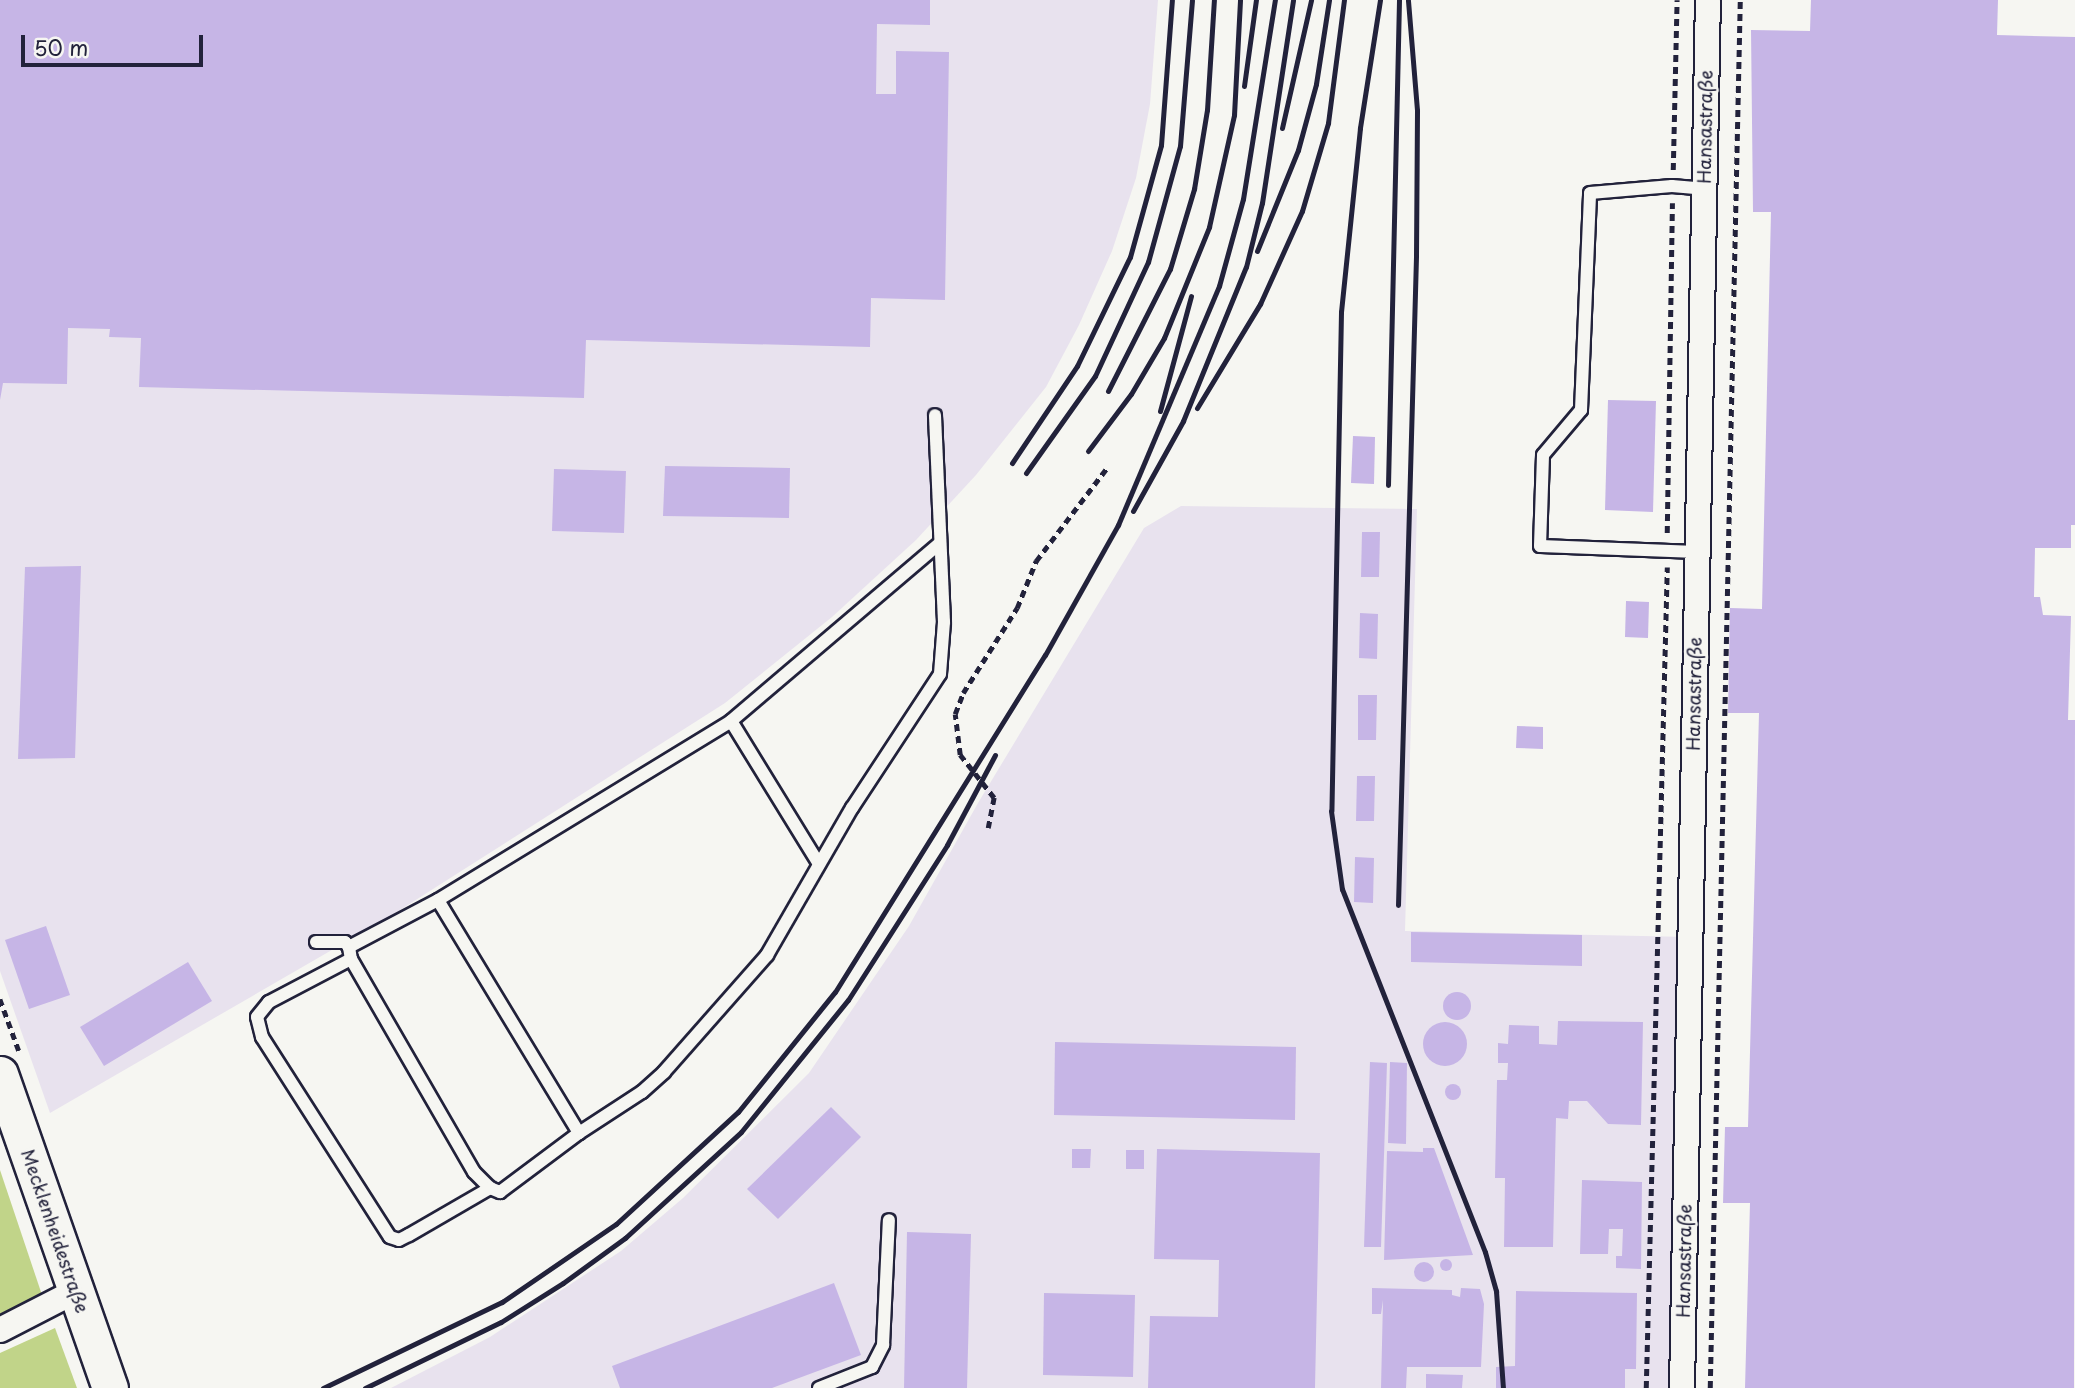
<!DOCTYPE html>
<html>
<head>
<meta charset="utf-8">
<style>
	body { margin:0 }
	#map { position:relative; width:2075px; height:1388px; overflow:hidden; background:#f6f6f2; font-family:"Playpen Sans",sans-serif }
	div>[style] { position:absolute }
	[style*='--x'] { left:calc(var(--x)*1px); top:calc(var(--y)*1px); width:calc(var(--w)*1px); rotate:calc(var(--a)*1deg) }
	.built>* { inset:0; background:#e8e2ee }
	.green>* { inset:0; background:#c1d489 }
	.building>* { inset:0; background:#c6b5e6 }
	.round { border-radius:50% }
	.path>* { height:4.5px; margin-top:-2.25px; transform-origin:0; background:repeating-linear-gradient(90deg,#22223b 0 7px,transparent 0 12px) }
	.roads { filter:drop-shadow(2px 0 #22223b) drop-shadow(-2px 0 #22223b) drop-shadow(0 2px #22223b) drop-shadow(0 -2px #22223b) }
	.service>* { height:12px; margin:-6px; padding:0 6px; transform-origin:6px; border-radius:6px; background:#f6f6f2 }
	.minor>* { height:24px; margin:-12px; padding:0 12px; transform-origin:12px; border-radius:12px; background:#f6f6f2 }
	.secondary>* { height:35px; margin:-17.5px; padding:0 17.5px; transform-origin:17.5px; border-radius:17.5px; background:#f6f6f2 }
	.rail>* { height:5px; margin:-2.5px; padding:0 2.5px; transform-origin:2.5px; border-radius:2.5px; background:#22223b }
	span { translate:-50% -50%; white-space:nowrap; text-align:center; line-height:1.15; -webkit-text-stroke:5px #f6f6f2; paint-order:stroke }
	.street-label { font-size:18px; color:#22223b }
	.scale { position:absolute; left:21px; top:35px; width:182px; height:32px; box-sizing:border-box; border:4px solid #22223b; border-top:0; padding-left:9px; font-size:21px; line-height:24px; white-space:nowrap; color:#22223b; -webkit-text-stroke:5px #f6f6f2; paint-order:stroke }
</style>
</head>
<body>
<div id="map">
	<div class="built">
		<div style="clip-path:polygon(0 0,1158px 0,1150px 104px,1136px 178px,1112px 251px,1079px 325px,1046px 387px,976px 475px,916px 540px,832px 617px,725px 703px,389px 917px,50px 1113px,0 971px)"></div>
		<div style="clip-path:polygon(1181px 506px,1417px 509px,1405px 931px,1689px 937px,1682px 1388px,391px 1388px,490px 1337px,621px 1251px,683px 1198px,809px 1073px,909px 926px,978px 803px,1144px 528px)"></div>
	</div>
	<div class="green">
		<div style="clip-path:polygon(0 1170px,43px 1298px,0 1321px)"></div>
		<div style="clip-path:polygon(55px 1328px,77px 1388px,0 1388px,0 1353px)"></div>
	</div>
	<div class="building">
		<div style="clip-path:polygon(0 0,930px 0,930px 25px,877px 24px,876px 94px,896px 94px,896px 51px,949px 52px,945px 300px,871px 298px,870px 347px,586px 340px,584px 398px,139px 387px,141px 338px,109px 337px,110px 329px,68px 328px,67px 384px,3px 383px,0 400px)"></div>
		<div style="clip-path:polygon(1811px 0,1998px 0,1997px 35px,2075px 37px,2075px 525px,2071px 525px,2071px 548px,2035px 548px,2034px 597px,2040px 597px,2043px 615px,2071px 616px,2068px 720px,2075px 720px,2074px 1388px,1745px 1388px,1750px 1203px,1723px 1203px,1725px 1127px,1748px 1127px,1759px 713px,1728px 713px,1730px 608px,1762px 609px,1771px 212px,1753px 212px,1751px 30px,1810px 31px)"></div>
		<div style="clip-path:polygon(1608px 400px,1656px 401px,1653px 512px,1605px 510px)"></div>
		<div style="clip-path:polygon(1353px 436px,1375px 437px,1374px 484px,1351px 483px)"></div>
		<div style="clip-path:polygon(665px 466px,790px 468px,789px 518px,663px 516px)"></div>
		<div style="clip-path:polygon(554px 469px,626px 471px,624px 533px,552px 531px)"></div>
		<div style="clip-path:polygon(1362px 532px,1380px 532px,1379px 577px,1361px 577px)"></div>
		<div style="clip-path:polygon(81px 566px,75px 758px,18px 759px,25px 567px)"></div>
		<div style="clip-path:polygon(1626px 601px,1649px 602px,1648px 638px,1625px 637px)"></div>
		<div style="clip-path:polygon(1360px 613px,1378px 614px,1377px 659px,1359px 658px)"></div>
		<div style="clip-path:polygon(1358px 695px,1377px 695px,1376px 740px,1358px 740px)"></div>
		<div style="clip-path:polygon(1517px 726px,1543px 727px,1543px 749px,1516px 748px)"></div>
		<div style="clip-path:polygon(1357px 776px,1375px 776px,1374px 821px,1356px 821px)"></div>
		<div style="clip-path:polygon(1355px 857px,1374px 858px,1373px 903px,1354px 902px)"></div>
		<div style="clip-path:polygon(46px 926px,70px 995px,29px 1009px,5px 940px)"></div>
		<div style="clip-path:polygon(1411px 932px,1582px 935px,1582px 966px,1411px 962px)"></div>
		<div style="clip-path:polygon(188px 962px,212px 1001px,104px 1066px,80px 1027px)"></div>
		<div class="round" style="left:1443px;top:992px;width:28px;height:28px"></div>
		<div style="clip-path:polygon(1558px 1021px,1643px 1022px,1641px 1125px,1608px 1124px,1587px 1101px,1569px 1101px,1568px 1119px,1556px 1118px,1553px 1247px,1504px 1247px,1505px 1178px,1495px 1178px,1497px 1080px,1507px 1080px,1508px 1063px,1498px 1063px,1498px 1043px,1508px 1044px,1509px 1025px,1539px 1026px,1539px 1044px,1557px 1045px)"></div>
		<div class="round" style="left:1423px;top:1022px;width:44px;height:44px"></div>
		<div style="clip-path:polygon(1055px 1042px,1296px 1047px,1295px 1120px,1054px 1115px)"></div>
		<div style="clip-path:polygon(1370px 1062px,1387px 1063px,1381px 1247px,1364px 1247px)"></div>
		<div style="clip-path:polygon(1390px 1062px,1407px 1063px,1406px 1144px,1388px 1143px)"></div>
		<div class="round" style="left:1445px;top:1084px;width:16px;height:16px"></div>
		<div style="clip-path:polygon(831px 1107px,861px 1137px,778px 1219px,747px 1189px)"></div>
		<div style="clip-path:polygon(1423px 1148px,1434px 1148px,1473px 1255px,1384px 1260px,1387px 1151px,1423px 1152px)"></div>
		<div style="clip-path:polygon(1072px 1149px,1091px 1149px,1090px 1168px,1072px 1168px)"></div>
		<div style="clip-path:polygon(1157px 1149px,1320px 1153px,1315px 1388px,1148px 1388px,1150px 1316px,1218px 1317px,1219px 1260px,1154px 1259px)"></div>
		<div style="clip-path:polygon(1126px 1150px,1144px 1150px,1144px 1169px,1126px 1169px)"></div>
		<div style="clip-path:polygon(1582px 1180px,1642px 1182px,1641px 1269px,1616px 1268px,1616px 1256px,1622px 1256px,1623px 1229px,1609px 1229px,1608px 1254px,1580px 1254px)"></div>
		<div style="clip-path:polygon(907px 1232px,971px 1234px,967px 1388px,904px 1388px)"></div>
		<div class="round" style="left:1440px;top:1259px;width:12px;height:12px"></div>
		<div class="round" style="left:1414px;top:1262px;width:20px;height:20px"></div>
		<div style="clip-path:polygon(834px 1283px,861px 1355px,772px 1388px,620px 1388px,612px 1366px)"></div>
		<div style="clip-path:polygon(1372px 1288px,1452px 1290px,1452px 1295px,1460px 1297px,1461px 1288px,1480px 1289px,1484px 1304px,1481px 1367px,1407px 1367px,1406px 1388px,1381px 1388px,1383px 1300px,1381px 1314px,1372px 1314px)"></div>
		<div style="clip-path:polygon(1516px 1291px,1637px 1293px,1636px 1369px,1625px 1369px,1625px 1388px,1496px 1388px,1496px 1367px,1515px 1366px)"></div>
		<div style="clip-path:polygon(1044px 1293px,1135px 1295px,1133px 1377px,1043px 1375px)"></div>
		<div style="clip-path:polygon(1426px 1374px,1463px 1375px,1462px 1388px,1426px 1388px)"></div>
	</div>
	<div class="path">
		<div style="--x:1673;--y:170;--w:170;--a:-88.7"></div>
		<div style="--x:1667;--y:533;--w:330;--a:-89.1"></div>
		<div style="--x:988;--y:828;--w:31;--a:-79"></div>
		<div style="--x:994;--y:798;--w:55;--a:-128.3"></div>
		<div style="--x:960;--y:755;--w:41;--a:-97"></div>
		<div style="--x:955;--y:714;--w:22;--a:-69"></div>
		<div style="--x:963;--y:693;--w:101;--a:-57.6"></div>
		<div style="--x:1017;--y:608;--w:51;--a:-68"></div>
		<div style="--x:1036;--y:561;--w:116;--a:-52.7"></div>
		<div style="--x:0;--y:999;--w:55;--a:69.9"></div>
		<div style="--x:1646;--y:1388;--w:821;--a:-88.53"></div>
		<div style="--x:1710;--y:1388;--w:1388;--a:-88.76"></div>
	</div>
	<div class="roads">
		<div class="service">
			<div style="--x:1697;--y:552;--w:157;--a:-177.8"></div>
			<div style="--x:1540;--y:546;--w:91;--a:-88.1"></div>
			<div style="--x:1543;--y:455;--w:59;--a:-49.8"></div>
			<div style="--x:1581;--y:410;--w:217;--a:-87.6"></div>
			<div style="--x:1590;--y:193;--w:82;--a:-4.9"></div>
			<div style="--x:1672;--y:186;--w:32;--a:5"></div>
			<div style="--x:731;--y:721;--w:168;--a:58.4"></div>
			<div style="--x:438;--y:900;--w:343;--a:-31.4"></div>
			<div style="--x:731;--y:721;--w:273;--a:-40.4"></div>
			<div style="--x:316;--y:942;--w:29;--a:0"></div>
			<div style="--x:345;--y:942;--w:6;--a:51"></div>
			<div style="--x:349;--y:947;--w:12;--a:81"></div>
			<div style="--x:351;--y:959;--w:246;--a:60"></div>
			<div style="--x:474;--y:1172;--w:23;--a:45"></div>
			<div style="--x:490;--y:1188;--w:11;--a:22"></div>
			<div style="--x:500;--y:1192;--w:99;--a:-36.8"></div>
			<div style="--x:579;--y:1133;--w:272;--a:-121.2"></div>
			<div style="--x:438;--y:900;--w:101;--a:152.2"></div>
			<div style="--x:351;--y:959;--w:93;--a:152.3"></div>
			<div style="--x:269;--y:1002;--w:19;--a:129"></div>
			<div style="--x:257;--y:1017;--w:21;--a:76"></div>
			<div style="--x:262;--y:1037;--w:237;--a:57.4"></div>
			<div style="--x:390;--y:1237;--w:9;--a:18"></div>
			<div style="--x:399;--y:1240;--w:11;--a:-27"></div>
			<div style="--x:409;--y:1235;--w:94;--a:-30.1"></div>
			<div style="--x:579;--y:1133;--w:75;--a:-33.1"></div>
			<div style="--x:642;--y:1092;--w:30;--a:-42"></div>
			<div style="--x:664;--y:1072;--w:156;--a:-48.6"></div>
			<div style="--x:767;--y:955;--w:170;--a:-60"></div>
			<div style="--x:852;--y:808;--w:160;--a:-56.7"></div>
			<div style="--x:940;--y:674;--w:52;--a:-85.6"></div>
			<div style="--x:944;--y:622;--w:207;--a:-92.5"></div>
			<div style="--x:819;--y:1388;--w:57;--a:-21.6"></div>
			<div style="--x:872;--y:1367;--w:25;--a:-63"></div>
			<div style="--x:883;--y:1345;--w:125;--a:-87.3"></div>
		</div>
		<div class="minor">
			<div style="--x:0;--y:1330;--w:85;--a:-27.2"></div>
			<div style="--x:1682;--y:1388;--w:1388;--a:-88.93"></div>
		</div>
		<div class="secondary">
			<div style="--x:0;--y:1074;--w:333;--a:70.7"></div>
		</div>
	</div>
	<div class="rail">
		<div style="--x:1380;--y:0;--w:130;--a:98.9"></div>
		<div style="--x:1360;--y:128;--w:185;--a:95.9"></div>
		<div style="--x:1341;--y:312;--w:499;--a:91.1"></div>
		<div style="--x:1331;--y:811;--w:79;--a:82"></div>
		<div style="--x:1342;--y:889;--w:390;--a:68.5"></div>
		<div style="--x:1485;--y:1252;--w:41;--a:74.2"></div>
		<div style="--x:1496;--y:1291;--w:97;--a:85.9"></div>
		<div style="--x:1244;--y:86;--w:87;--a:-82.1"></div>
		<div style="--x:1282;--y:128;--w:131;--a:-77.2"></div>
		<div style="--x:1257;--y:251;--w:109;--a:-67.9"></div>
		<div style="--x:1298;--y:150;--w:68;--a:-74.7"></div>
		<div style="--x:1316;--y:84;--w:85;--a:-81.2"></div>
		<div style="--x:1108;--y:391;--w:137;--a:-63.1"></div>
		<div style="--x:1170;--y:269;--w:84;--a:-73.3"></div>
		<div style="--x:1194;--y:189;--w:80;--a:-80.7"></div>
		<div style="--x:1207;--y:110;--w:110;--a:-86.4"></div>
		<div style="--x:1197;--y:408;--w:122;--a:-58.8"></div>
		<div style="--x:1260;--y:304;--w:102;--a:-65.7"></div>
		<div style="--x:1302;--y:211;--w:92;--a:-73.5"></div>
		<div style="--x:1328;--y:123;--w:124;--a:-82.6"></div>
		<div style="--x:1160;--y:411;--w:119;--a:-74.9"></div>
		<div style="--x:1088;--y:451;--w:71;--a:-53"></div>
		<div style="--x:1131;--y:394;--w:65;--a:-59.5"></div>
		<div style="--x:1164;--y:338;--w:120;--a:-67.9"></div>
		<div style="--x:1209;--y:227;--w:115;--a:-77.4"></div>
		<div style="--x:1234;--y:115;--w:115;--a:-87"></div>
		<div style="--x:1012;--y:463;--w:117;--a:-56.2"></div>
		<div style="--x:1077;--y:366;--w:121;--a:-64.1"></div>
		<div style="--x:1130;--y:257;--w:116;--a:-74.5"></div>
		<div style="--x:1161;--y:145;--w:145;--a:-85.7"></div>
		<div style="--x:1026;--y:473;--w:119;--a:-54.6"></div>
		<div style="--x:1095;--y:376;--w:126;--a:-65.1"></div>
		<div style="--x:1148;--y:262;--w:120;--a:-74.6"></div>
		<div style="--x:1180;--y:146;--w:146;--a:-85.3"></div>
		<div style="--x:1388;--y:485;--w:485;--a:-88.7"></div>
		<div style="--x:1133;--y:511;--w:103;--a:-60.9"></div>
		<div style="--x:1183;--y:421;--w:166;--a:-67.8"></div>
		<div style="--x:1246;--y:267;--w:66;--a:-76"></div>
		<div style="--x:1262;--y:203;--w:205;--a:-81.3"></div>
		<div style="--x:1398;--y:905;--w:650;--a:-88.41"></div>
		<div style="--x:1416;--y:255;--w:145;--a:-89.6"></div>
		<div style="--x:1417;--y:110;--w:110;--a:-94.7"></div>
		<div style="--x:323;--y:1388;--w:199;--a:-25.7"></div>
		<div style="--x:502;--y:1302;--w:138;--a:-34.4"></div>
		<div style="--x:616;--y:1224;--w:166;--a:-42.6"></div>
		<div style="--x:738;--y:1112;--w:154;--a:-51.1"></div>
		<div style="--x:835;--y:992;--w:397;--a:-58.1"></div>
		<div style="--x:1045;--y:655;--w:149;--a:-60.7"></div>
		<div style="--x:1118;--y:525;--w:259;--a:-67.1"></div>
		<div style="--x:1219;--y:286;--w:90;--a:-74.6"></div>
		<div style="--x:1243;--y:199;--w:202;--a:-80.9"></div>
		<div style="--x:365;--y:1388;--w:151;--a:-25.9"></div>
		<div style="--x:501;--y:1322;--w:73;--a:-32.2"></div>
		<div style="--x:563;--y:1283;--w:77;--a:-36"></div>
		<div style="--x:625;--y:1238;--w:157;--a:-42.4"></div>
		<div style="--x:741;--y:1132;--w:170;--a:-51"></div>
		<div style="--x:848;--y:1000;--w:184;--a:-57.4"></div>
		<div style="--x:947;--y:845;--w:102;--a:-61.9"></div>
	</div>
	<div class="street-label">
		<span style="left:1705px;top:127px;rotate:-89deg">Hansastraße</span>
		<span style="left:1694px;top:694px;rotate:-89deg">Hansastraße</span>
		<span style="left:55px;top:1231px;rotate:71deg">Mecklenheidestraße</span>
		<span style="left:1684px;top:1261px;rotate:-89deg">Hansastraße</span>
	</div>
	<div class="scale">50 m</div>
</div>
</body>
</html>
